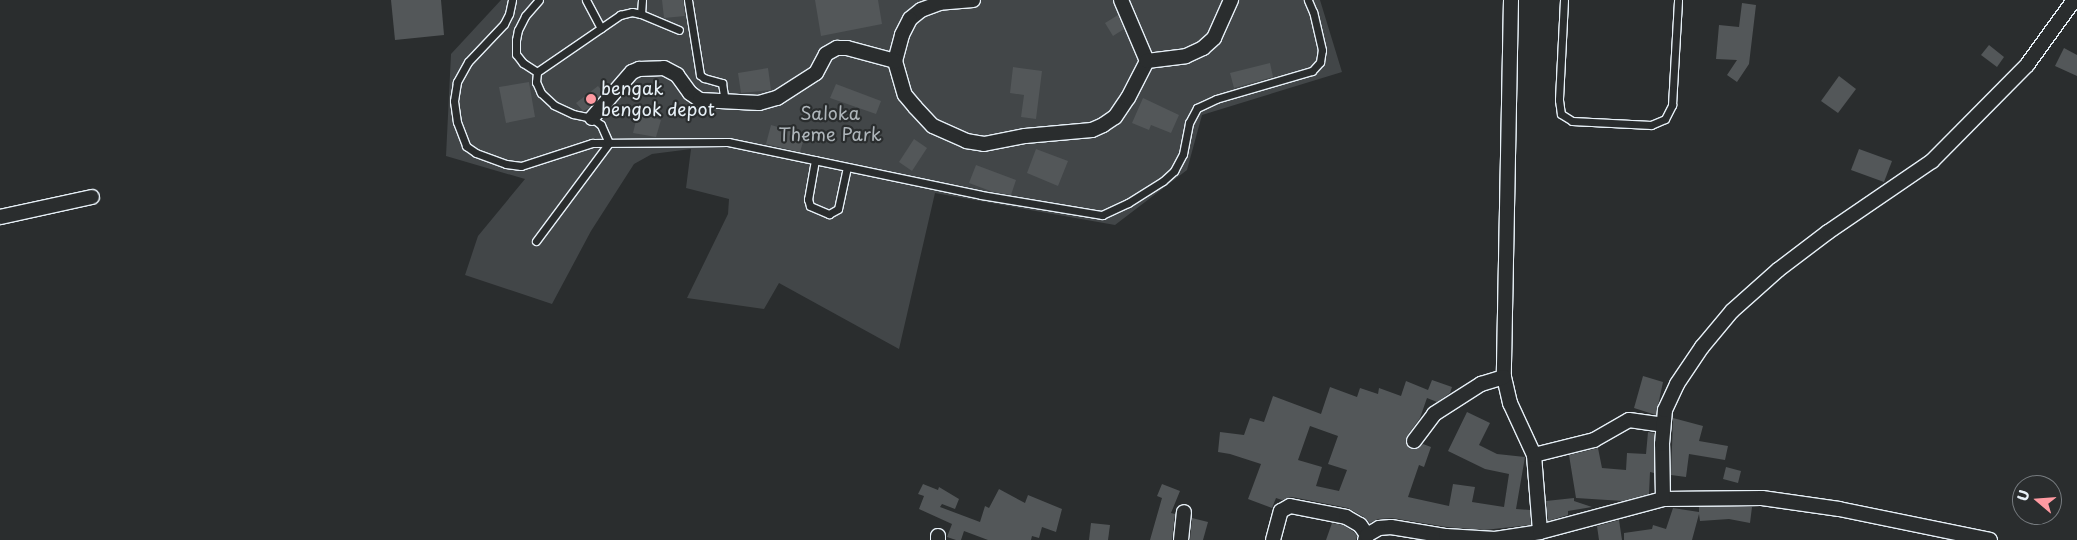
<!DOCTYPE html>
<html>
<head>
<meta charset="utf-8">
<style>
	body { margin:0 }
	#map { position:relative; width:2077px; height:540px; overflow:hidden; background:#2a2d2e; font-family:"Playpen Sans",sans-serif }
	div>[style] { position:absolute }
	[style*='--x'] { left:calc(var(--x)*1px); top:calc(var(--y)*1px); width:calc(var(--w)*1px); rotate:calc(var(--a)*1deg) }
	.green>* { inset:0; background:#424648 }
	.building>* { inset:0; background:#535759 }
	.roads { filter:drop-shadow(1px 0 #e8f1f8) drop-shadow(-1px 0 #e8f1f8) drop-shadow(0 1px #e8f1f8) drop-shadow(0 -1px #e8f1f8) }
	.lane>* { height:7px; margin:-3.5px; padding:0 3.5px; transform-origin:3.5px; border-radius:3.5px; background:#2a2d2e }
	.street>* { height:14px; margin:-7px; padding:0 7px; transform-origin:7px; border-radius:7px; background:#2a2d2e }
	.dots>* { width:14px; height:14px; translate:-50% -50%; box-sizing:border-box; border:2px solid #2a2d2e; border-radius:50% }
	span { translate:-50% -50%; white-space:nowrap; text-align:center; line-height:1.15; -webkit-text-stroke:4.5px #2a2d2e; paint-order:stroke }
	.poi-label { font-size:18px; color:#e8f1f8 }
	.left { translate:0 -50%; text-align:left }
	.park-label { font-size:18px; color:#aeb5ba }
	.north { position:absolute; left:2012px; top:475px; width:50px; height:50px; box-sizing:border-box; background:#2a2d2e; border:1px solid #767b7f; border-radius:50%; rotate:288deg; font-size:14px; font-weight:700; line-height:20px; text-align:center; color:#e8f1f8 }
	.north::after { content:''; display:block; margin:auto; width:18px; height:22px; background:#ff9aa2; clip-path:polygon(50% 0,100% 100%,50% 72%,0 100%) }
</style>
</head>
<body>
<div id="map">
	<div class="green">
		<div style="clip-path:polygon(501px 0,1320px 0,1342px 72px,1202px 115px,1187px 170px,1115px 225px,935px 193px,899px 349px,779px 283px,764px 309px,687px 298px,728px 214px,729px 199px,686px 188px,691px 149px,652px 154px,634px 164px,591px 231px,552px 304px,465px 275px,478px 236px,525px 179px,446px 156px,451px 54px)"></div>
	</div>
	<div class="building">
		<div style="clip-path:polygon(391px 0,441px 0,444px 35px,395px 40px)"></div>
		<div style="clip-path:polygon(662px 0,683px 0,685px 16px,664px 18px)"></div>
		<div style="clip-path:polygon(815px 0,878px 0,882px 24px,821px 36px)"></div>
		<div style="clip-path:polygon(1742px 3px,1756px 5px,1749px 64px,1737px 82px,1727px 75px,1737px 60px,1716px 59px,1719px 25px,1739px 27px)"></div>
		<div style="clip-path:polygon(1118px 15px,1124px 29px,1113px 36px,1105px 23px)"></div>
		<div style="clip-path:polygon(1989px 45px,2004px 57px,1997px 67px,1981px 55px)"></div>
		<div style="clip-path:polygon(2064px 48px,2077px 55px,2077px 76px,2055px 66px)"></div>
		<div style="clip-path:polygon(1270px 63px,1273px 77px,1234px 88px,1230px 73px)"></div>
		<div style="clip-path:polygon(1013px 67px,1042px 71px,1036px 119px,1021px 117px,1024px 95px,1010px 93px)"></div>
		<div style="clip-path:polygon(768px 68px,771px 90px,741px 93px,738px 73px)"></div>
		<div style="clip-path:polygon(1839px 76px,1856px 89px,1838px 113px,1821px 101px)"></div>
		<div style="clip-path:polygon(529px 82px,535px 117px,506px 123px,499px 87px)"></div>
		<div style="clip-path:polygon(836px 84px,881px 101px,876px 114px,830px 98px)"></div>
		<div style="clip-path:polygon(598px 86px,603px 92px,589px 108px,583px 111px,576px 103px)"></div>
		<div style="clip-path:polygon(1143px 98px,1179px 115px,1171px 133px,1151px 125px,1149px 130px,1132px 123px)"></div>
		<div style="clip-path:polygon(638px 113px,661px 120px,656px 137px,633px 133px)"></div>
		<div style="clip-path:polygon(771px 125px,805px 135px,800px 152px,766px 144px)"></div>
		<div style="clip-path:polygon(914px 139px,927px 148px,912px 171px,899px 162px)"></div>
		<div style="clip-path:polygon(1036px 149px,1068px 161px,1058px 186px,1027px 173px)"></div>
		<div style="clip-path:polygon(1859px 149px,1892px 161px,1884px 182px,1851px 170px)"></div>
		<div style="clip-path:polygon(976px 165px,1016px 180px,1011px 195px,993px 192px,969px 183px)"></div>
		<div style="clip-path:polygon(1643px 376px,1663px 382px,1656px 415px,1634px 408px)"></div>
		<div style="clip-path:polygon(evenodd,1432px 380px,1452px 387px,1450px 393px,1437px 402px,1427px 398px,1420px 418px,1407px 436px,1406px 444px,1409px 448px,1417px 449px,1423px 444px,1431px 447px,1424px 467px,1419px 465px,1408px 497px,1449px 506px,1453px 484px,1475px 487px,1472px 502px,1504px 507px,1509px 474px,1485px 469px,1448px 451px,1467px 412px,1490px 423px,1479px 445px,1497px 454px,1525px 457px,1516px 509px,1530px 510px,1531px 525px,1484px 530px,1447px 527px,1392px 518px,1378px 519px,1370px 523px,1364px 517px,1348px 508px,1292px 497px,1282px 500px,1276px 498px,1272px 508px,1248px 499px,1261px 464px,1230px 454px,1218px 452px,1220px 432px,1244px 435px,1250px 418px,1264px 422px,1273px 396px,1321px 414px,1330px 387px,1357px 397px,1360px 388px,1378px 394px,1379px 388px,1401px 396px,1406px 381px,1428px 390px,1432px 380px,1310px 426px,1338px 436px,1328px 464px,1347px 470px,1339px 491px,1316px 486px,1322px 467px,1298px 460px,1310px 426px)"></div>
		<div style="clip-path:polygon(1673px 418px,1703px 426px,1699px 441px,1728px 446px,1725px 460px,1689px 454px,1686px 477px,1671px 475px)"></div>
		<div style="clip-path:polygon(1648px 432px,1654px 433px,1654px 473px,1650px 472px,1649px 494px,1623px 501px,1576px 498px,1569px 455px,1598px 448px,1602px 468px,1626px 470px,1627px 453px,1646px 454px)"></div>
		<div style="clip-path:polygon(1726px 467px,1741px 471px,1738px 483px,1723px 479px)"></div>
		<div style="clip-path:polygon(923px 484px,938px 490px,939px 487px,959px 499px,955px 509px,942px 504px,940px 507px,980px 522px,985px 506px,989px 508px,999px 489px,1025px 503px,1028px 495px,1062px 509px,1056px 532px,1042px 527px,1039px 538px,1032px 536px,1031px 540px,988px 540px,964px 531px,961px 540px,956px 540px,947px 537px,952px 524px,919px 509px,924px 496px,918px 494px)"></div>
		<div style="clip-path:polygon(1162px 484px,1180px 491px,1171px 513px,1175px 514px,1172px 540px,1150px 540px,1162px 498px,1157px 496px)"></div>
		<div style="clip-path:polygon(1574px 498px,1574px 501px,1592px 507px,1568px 511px,1568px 515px,1548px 521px,1546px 501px)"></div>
		<div style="clip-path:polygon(1699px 507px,1752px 507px,1750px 523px,1729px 519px,1700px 521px,1699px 514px,1692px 540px,1624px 540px,1624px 533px,1652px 529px,1653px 525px,1666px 529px,1673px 508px,1699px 512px)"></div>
		<div style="clip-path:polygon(1192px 518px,1208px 522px,1203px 540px,1190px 540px)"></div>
		<div style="clip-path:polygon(1619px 520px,1622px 540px,1599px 540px,1597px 526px)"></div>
		<div style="clip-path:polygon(1091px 523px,1110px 525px,1108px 540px,1089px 540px)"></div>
		<div style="clip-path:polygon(1332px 523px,1343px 525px,1354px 532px,1357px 536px,1356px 540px,1326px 540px)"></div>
	</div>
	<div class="roads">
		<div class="lane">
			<div style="--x:512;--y:0;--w:14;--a:102"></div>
			<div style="--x:509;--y:14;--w:11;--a:117"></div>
			<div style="--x:504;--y:24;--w:52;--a:133.5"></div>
			<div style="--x:468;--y:62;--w:23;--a:119"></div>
			<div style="--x:457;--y:82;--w:19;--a:99"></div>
			<div style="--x:454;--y:101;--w:21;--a:82"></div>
			<div style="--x:457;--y:122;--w:26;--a:69"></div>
			<div style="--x:466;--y:146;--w:12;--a:35"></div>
			<div style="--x:476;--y:153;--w:32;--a:20"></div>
			<div style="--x:506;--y:164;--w:15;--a:8"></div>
			<div style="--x:521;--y:166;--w:75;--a:-17.9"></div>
			<div style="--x:592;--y:143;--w:136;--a:-0.4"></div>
			<div style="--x:728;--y:142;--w:258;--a:11.8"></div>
			<div style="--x:981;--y:195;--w:123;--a:9.4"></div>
			<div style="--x:1102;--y:215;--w:29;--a:-25"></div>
			<div style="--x:1128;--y:203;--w:41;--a:-32.2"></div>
			<div style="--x:1163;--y:181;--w:15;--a:-42"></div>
			<div style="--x:1174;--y:171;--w:19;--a:-62"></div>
			<div style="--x:1183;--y:154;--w:32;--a:-79"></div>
			<div style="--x:1189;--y:123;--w:17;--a:-62"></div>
			<div style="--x:1197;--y:108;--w:21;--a:-25"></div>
			<div style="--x:1216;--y:99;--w:100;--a:-16.3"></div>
			<div style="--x:1312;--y:71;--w:12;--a:-48"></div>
			<div style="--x:1320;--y:62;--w:12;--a:-81"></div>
			<div style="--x:1322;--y:50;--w:39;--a:-103"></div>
			<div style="--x:1313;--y:12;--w:13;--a:-113"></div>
			<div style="--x:586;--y:0;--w:32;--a:62"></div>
			<div style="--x:688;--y:0;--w:76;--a:80.9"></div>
			<div style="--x:700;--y:75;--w:5;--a:37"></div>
			<div style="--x:704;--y:78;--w:19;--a:16"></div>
			<div style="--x:722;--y:83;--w:19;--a:81"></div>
			<div style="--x:1564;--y:0;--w:100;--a:92.9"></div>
			<div style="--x:1559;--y:100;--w:14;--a:82"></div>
			<div style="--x:1561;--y:114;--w:13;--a:32"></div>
			<div style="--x:1572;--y:121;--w:79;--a:2.9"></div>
			<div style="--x:1651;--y:125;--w:15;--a:-23"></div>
			<div style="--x:1665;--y:119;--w:16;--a:-63"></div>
			<div style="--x:1672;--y:105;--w:105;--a:-86.7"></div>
			<div style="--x:641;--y:14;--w:14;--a:-86"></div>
			<div style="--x:537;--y:72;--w:17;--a:-147"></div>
			<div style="--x:523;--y:63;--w:11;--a:-128"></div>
			<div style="--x:516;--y:54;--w:14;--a:-90"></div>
			<div style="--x:516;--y:40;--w:10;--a:-79"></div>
			<div style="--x:518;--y:30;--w:16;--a:-63"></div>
			<div style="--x:525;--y:16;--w:21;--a:-49"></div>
			<div style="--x:815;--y:160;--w:40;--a:100"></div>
			<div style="--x:808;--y:199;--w:7;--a:74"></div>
			<div style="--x:810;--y:206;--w:21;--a:23"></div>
			<div style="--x:829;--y:214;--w:10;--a:-29"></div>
			<div style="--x:838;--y:209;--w:43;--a:-77.9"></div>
			<div style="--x:536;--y:241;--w:122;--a:-53.3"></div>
			<div style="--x:609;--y:143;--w:20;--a:-114"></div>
			<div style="--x:601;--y:125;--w:11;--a:-142"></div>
			<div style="--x:592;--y:118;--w:19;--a:-168"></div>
			<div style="--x:573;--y:114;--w:21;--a:-155"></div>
			<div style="--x:554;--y:105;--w:18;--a:-137"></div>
			<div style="--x:541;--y:93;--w:12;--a:-114"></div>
			<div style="--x:536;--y:82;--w:10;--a:-84"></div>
			<div style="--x:537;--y:72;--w:101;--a:-34.5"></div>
			<div style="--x:620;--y:15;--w:12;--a:-14"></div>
			<div style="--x:632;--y:12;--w:9;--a:13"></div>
			<div style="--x:641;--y:14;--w:41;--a:22.8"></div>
		</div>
		<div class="street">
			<div style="--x:973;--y:0;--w:33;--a:175"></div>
			<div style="--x:940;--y:3;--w:20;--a:160"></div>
			<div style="--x:921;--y:10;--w:14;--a:141"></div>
			<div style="--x:910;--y:19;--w:18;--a:117"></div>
			<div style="--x:902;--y:35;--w:27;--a:105"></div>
			<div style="--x:895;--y:61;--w:35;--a:74"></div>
			<div style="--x:905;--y:95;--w:16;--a:50"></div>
			<div style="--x:915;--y:107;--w:26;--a:47"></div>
			<div style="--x:933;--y:126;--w:36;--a:24"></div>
			<div style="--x:966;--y:141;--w:18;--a:9"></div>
			<div style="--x:984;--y:144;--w:42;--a:-11"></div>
			<div style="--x:1025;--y:136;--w:67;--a:-5.1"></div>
			<div style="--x:1092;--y:130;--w:12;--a:-24"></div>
			<div style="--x:1103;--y:125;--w:14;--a:-34"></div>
			<div style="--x:1115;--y:117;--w:23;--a:-56"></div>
			<div style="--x:1128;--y:98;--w:42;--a:-62.8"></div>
			<div style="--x:1121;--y:0;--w:66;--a:66.9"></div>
			<div style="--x:1147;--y:61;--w:39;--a:-7"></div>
			<div style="--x:1186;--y:56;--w:19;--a:-25"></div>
			<div style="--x:1203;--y:48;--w:15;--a:-42"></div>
			<div style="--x:1214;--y:38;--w:42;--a:-65.9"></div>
			<div style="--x:1511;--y:0;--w:377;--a:91.1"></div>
			<div style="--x:1504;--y:377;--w:27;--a:77"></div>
			<div style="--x:1510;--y:403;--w:57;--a:65.2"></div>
			<div style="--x:1534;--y:455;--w:77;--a:85.5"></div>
			<div style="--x:592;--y:118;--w:61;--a:-49"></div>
			<div style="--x:632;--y:72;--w:8;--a:-23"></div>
			<div style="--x:639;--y:69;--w:25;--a:-2"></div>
			<div style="--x:664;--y:68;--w:15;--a:28"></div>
			<div style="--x:677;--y:75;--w:22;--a:54"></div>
			<div style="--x:690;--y:93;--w:12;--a:35"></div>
			<div style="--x:700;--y:100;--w:59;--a:2.9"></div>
			<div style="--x:759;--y:103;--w:19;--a:-16"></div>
			<div style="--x:777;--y:98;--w:46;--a:-32.7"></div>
			<div style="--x:816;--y:73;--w:21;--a:-62"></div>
			<div style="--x:826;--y:54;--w:13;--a:-29"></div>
			<div style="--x:837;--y:48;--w:10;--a:0"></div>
			<div style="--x:847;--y:48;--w:50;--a:15.2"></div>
			<div style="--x:0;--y:217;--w:94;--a:-12.3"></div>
			<div style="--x:1414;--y:441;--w:34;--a:-53"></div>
			<div style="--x:1434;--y:414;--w:56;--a:-32.6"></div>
			<div style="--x:1481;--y:384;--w:24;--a:-17"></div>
			<div style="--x:1534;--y:455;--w:62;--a:-14"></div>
			<div style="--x:1594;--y:440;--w:40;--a:-29.7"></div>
			<div style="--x:1629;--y:420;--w:34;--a:8"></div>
			<div style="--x:1663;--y:499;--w:99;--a:-0.6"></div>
			<div style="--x:1762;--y:498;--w:78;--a:8.1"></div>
			<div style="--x:1839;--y:509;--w:154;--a:11.6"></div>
			<div style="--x:938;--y:536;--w:4;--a:90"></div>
			<div style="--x:1181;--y:540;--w:28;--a:-84"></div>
			<div style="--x:1273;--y:540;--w:30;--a:-75"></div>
			<div style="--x:1281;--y:511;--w:10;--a:-29"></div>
			<div style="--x:1290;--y:506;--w:57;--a:11.1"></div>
			<div style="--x:1346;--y:517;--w:16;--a:30"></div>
			<div style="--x:1360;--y:525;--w:12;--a:55"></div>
			<div style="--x:1365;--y:540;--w:5;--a:-68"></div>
			<div style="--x:1367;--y:535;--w:14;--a:-30"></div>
			<div style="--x:1379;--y:528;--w:12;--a:-5"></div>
			<div style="--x:1391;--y:527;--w:56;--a:9.3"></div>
			<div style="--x:1446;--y:536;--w:49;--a:3.5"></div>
			<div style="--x:1495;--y:539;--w:46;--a:-8.8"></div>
			<div style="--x:1540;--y:532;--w:127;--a:-15"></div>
			<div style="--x:1663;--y:499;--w:55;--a:-91"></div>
			<div style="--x:1662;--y:444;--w:34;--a:-85"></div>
			<div style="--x:1665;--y:410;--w:29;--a:-65"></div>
			<div style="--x:1677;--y:384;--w:45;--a:-56"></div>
			<div style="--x:1702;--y:347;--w:47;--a:-50.2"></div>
			<div style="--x:1732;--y:311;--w:62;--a:-41.7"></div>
			<div style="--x:1778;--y:270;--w:63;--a:-37.2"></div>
			<div style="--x:1828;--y:232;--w:126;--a:-34.3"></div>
			<div style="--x:1932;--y:161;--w:135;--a:-45.3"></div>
			<div style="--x:2027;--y:65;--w:80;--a:-54.1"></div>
		</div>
	</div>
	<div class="dots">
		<div style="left:591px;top:99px;background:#ff9aa2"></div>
	</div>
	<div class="poi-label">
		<span class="left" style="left:601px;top:99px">bengak<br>bengok depot</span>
	</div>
	<div class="park-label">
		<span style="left:830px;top:124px">Saloka<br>Theme Park</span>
	</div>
	<div class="north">U</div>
</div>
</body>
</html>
